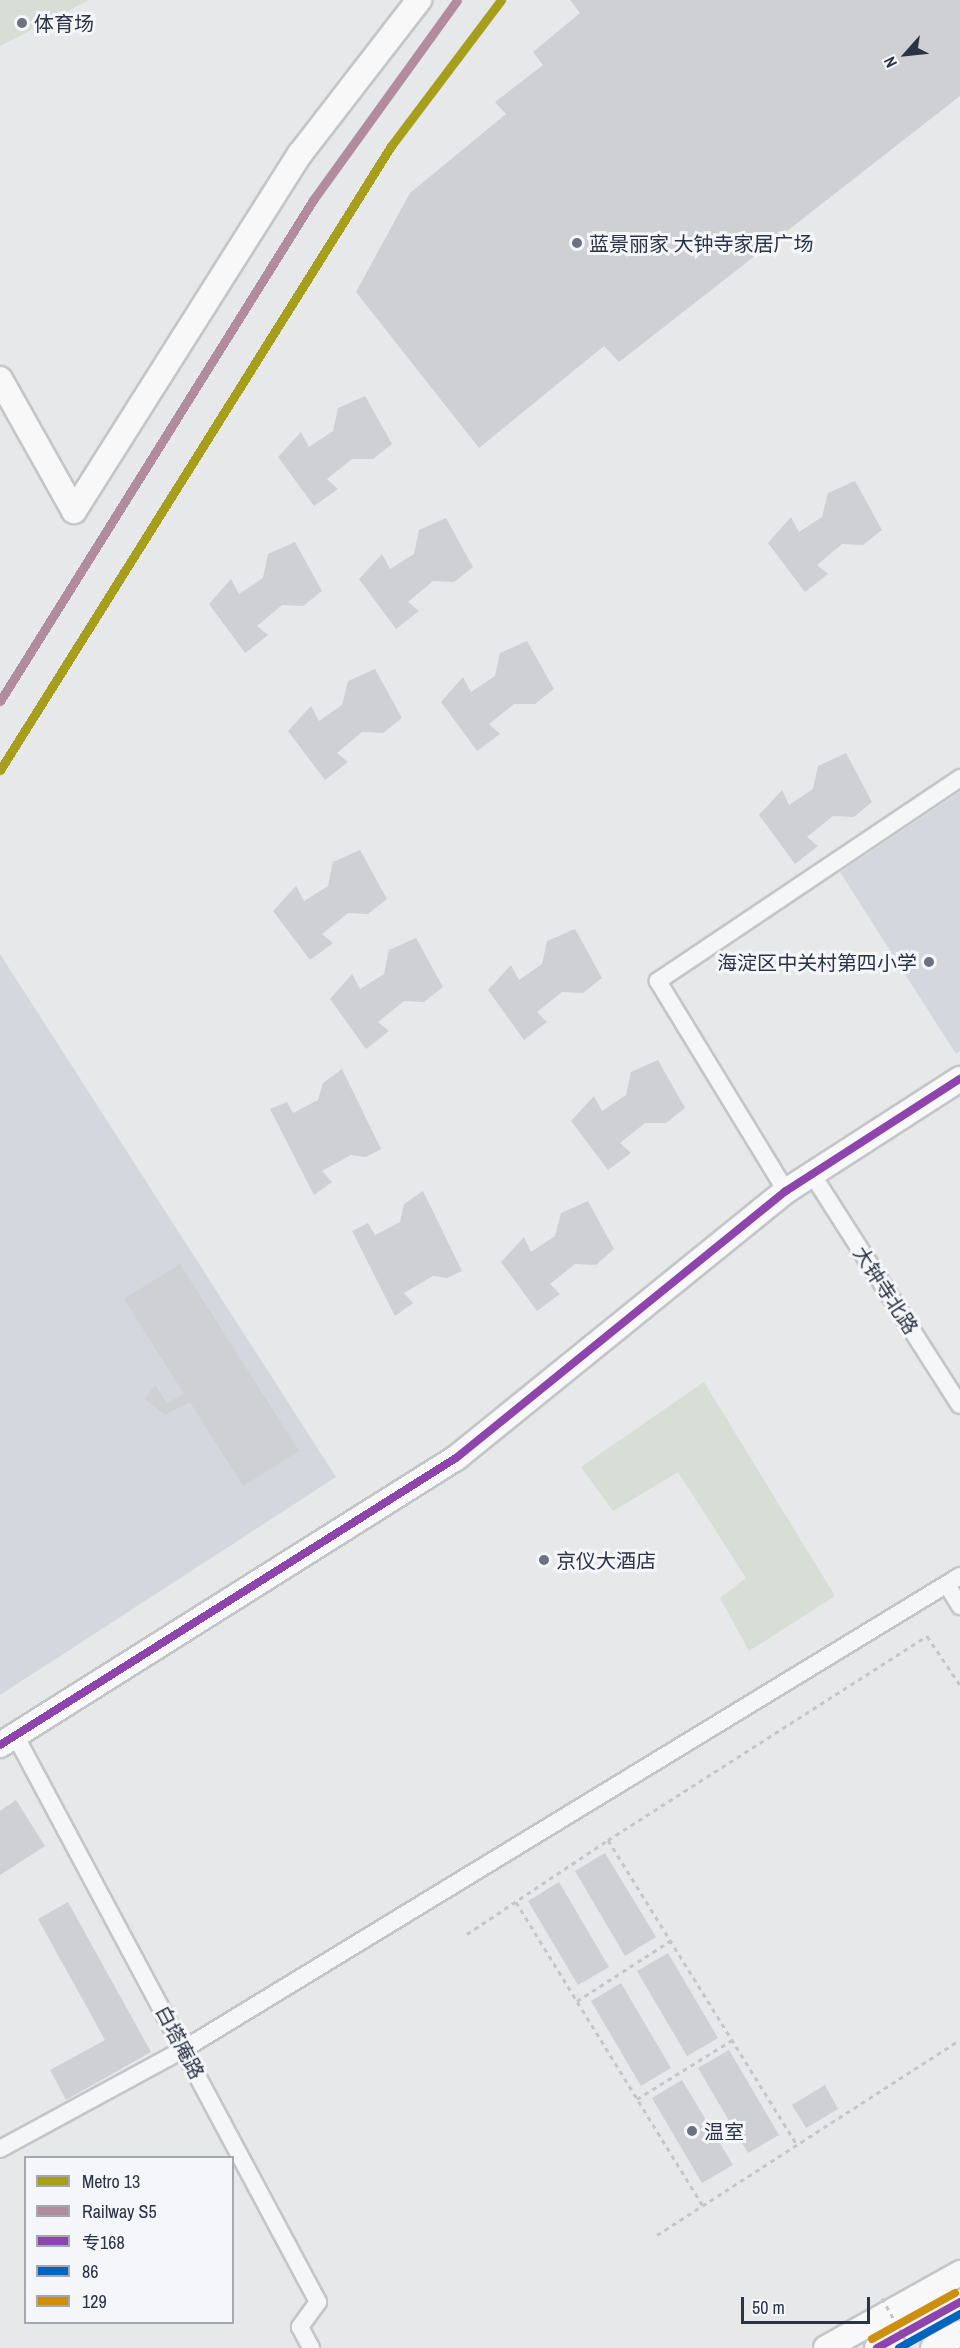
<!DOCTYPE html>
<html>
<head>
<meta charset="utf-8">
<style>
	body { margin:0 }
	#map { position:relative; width:960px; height:2348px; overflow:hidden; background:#e6e8ea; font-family:"Archivo Narrow","Noto Sans SC",sans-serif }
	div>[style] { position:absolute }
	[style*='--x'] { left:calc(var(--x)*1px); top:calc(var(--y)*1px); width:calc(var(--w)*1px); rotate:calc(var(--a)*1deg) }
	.built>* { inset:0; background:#d4d7dd }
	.green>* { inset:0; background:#d6ded6 }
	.building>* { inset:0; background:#ced0d3 }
	.path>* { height:3px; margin-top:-1.5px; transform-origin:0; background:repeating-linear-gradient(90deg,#c5c6ca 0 4.5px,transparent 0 9px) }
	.roads { filter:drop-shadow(2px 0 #c4c6c8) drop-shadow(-2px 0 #c4c6c8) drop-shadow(0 2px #c4c6c8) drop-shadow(0 -2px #c4c6c8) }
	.street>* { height:16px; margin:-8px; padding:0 8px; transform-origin:8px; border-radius:8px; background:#f5f6f7 }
	.secondary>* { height:24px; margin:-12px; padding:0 12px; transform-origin:12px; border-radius:12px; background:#f8f8f8 }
	.path-bridge>* { height:3px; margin-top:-1.5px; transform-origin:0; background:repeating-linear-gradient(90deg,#c5c6ca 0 4.5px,transparent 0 9px) }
	.bus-1>* { height:8px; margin:-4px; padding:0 4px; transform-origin:4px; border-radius:4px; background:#8e44ad }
	.bus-2>* { height:8px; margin:-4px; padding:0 4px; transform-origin:4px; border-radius:4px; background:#0065bd }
	.bus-3>* { height:8px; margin:-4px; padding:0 4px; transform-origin:4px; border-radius:4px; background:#ce8f0e }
	.rail-1>* { height:9px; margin:-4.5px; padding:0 4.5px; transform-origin:4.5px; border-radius:4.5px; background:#b28c9c }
	.metro-1>* { height:9px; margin:-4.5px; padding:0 4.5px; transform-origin:4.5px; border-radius:4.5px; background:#a79f1c }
	.dots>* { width:16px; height:16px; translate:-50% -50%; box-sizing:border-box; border:3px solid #f4f6f9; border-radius:50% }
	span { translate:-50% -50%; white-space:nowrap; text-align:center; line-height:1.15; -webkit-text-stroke:6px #f4f6f9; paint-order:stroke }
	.poi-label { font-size:20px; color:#2b3445 }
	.left { translate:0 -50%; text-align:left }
	.right { translate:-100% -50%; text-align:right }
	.street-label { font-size:20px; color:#2b3445 }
	.legend { position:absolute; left:24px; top:2156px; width:210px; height:168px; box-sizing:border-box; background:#f4f6f9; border:2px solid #a4a8b1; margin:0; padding:8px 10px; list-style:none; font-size:18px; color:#2b3445 }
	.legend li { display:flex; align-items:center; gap:12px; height:30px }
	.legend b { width:30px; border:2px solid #a4a8b1 }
	.north { position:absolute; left:876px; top:24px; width:60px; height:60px; -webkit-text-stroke:4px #f4f6f9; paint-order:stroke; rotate:243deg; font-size:16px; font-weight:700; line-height:24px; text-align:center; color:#2b3445 }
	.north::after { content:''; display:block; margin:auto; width:21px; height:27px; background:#2b3445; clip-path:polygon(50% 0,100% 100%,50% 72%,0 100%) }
	.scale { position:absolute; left:741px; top:2297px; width:129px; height:27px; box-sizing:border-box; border:3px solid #2b3445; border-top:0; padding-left:8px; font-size:18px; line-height:21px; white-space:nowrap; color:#2b3445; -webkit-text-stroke:4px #f4f6f9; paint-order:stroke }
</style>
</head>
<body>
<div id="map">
	<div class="built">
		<div style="clip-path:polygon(960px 792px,960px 1051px,956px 1054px,840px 872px)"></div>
		<div style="clip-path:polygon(0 954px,336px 1477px,0 1695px)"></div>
	</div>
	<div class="green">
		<div style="clip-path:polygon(0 0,89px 0,0 46px)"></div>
		<div style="clip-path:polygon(704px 1382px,835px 1596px,749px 1651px,720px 1598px,746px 1578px,678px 1472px,613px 1511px,581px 1467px)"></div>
	</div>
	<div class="building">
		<div style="clip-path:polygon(570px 0,960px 0,960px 96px,619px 362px,604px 346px,479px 448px,356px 292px,410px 193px,506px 114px,495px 102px,543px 65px,533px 52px,580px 13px)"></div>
		<div style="clip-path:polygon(365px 396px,392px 444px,373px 459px,352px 459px,327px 479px,338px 489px,314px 506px,278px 457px,301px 432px,309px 447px,333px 431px,338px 408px)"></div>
		<div style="clip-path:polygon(855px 481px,882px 530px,863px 545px,842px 544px,817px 565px,828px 574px,805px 592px,768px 543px,791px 517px,799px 532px,822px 517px,828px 493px)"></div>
		<div style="clip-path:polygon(446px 518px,473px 567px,454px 582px,433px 581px,408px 602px,419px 611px,396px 629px,359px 579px,382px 554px,390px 569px,414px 554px,419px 530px)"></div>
		<div style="clip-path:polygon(295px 542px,322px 591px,303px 606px,282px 605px,257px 626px,268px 635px,245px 653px,209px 604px,231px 579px,239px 594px,263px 578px,268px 554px)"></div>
		<div style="clip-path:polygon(527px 641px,554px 689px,535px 704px,514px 704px,489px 724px,500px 734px,477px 751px,441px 702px,463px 677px,471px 692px,495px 676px,500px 653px)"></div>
		<div style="clip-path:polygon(375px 669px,402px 718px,383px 733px,362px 732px,337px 753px,348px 762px,325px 780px,288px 731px,311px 706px,319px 721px,342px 705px,348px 681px)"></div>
		<div style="clip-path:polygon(846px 753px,872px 802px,854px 817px,833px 816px,807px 837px,818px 846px,795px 864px,759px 815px,782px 790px,789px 805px,813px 789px,818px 766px)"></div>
		<div style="clip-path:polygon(360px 850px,387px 899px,368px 914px,348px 913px,322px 934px,333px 943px,310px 960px,273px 911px,296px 886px,304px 901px,328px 886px,333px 862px)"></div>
		<div style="clip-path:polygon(575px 929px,602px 978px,583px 993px,562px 992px,537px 1012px,547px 1022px,524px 1040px,488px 990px,511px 965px,519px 980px,542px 964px,547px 941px)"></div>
		<div style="clip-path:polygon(416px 938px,443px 987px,424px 1002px,404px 1001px,378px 1022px,389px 1031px,366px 1049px,330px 999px,352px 974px,360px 989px,384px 974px,389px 950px)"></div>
		<div style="clip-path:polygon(658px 1060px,685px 1108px,666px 1123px,645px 1123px,620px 1143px,631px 1153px,608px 1170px,571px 1121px,594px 1096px,602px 1111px,626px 1095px,631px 1072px)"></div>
		<div style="clip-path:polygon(342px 1069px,381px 1149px,366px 1157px,351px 1155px,322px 1171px,332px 1182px,314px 1195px,270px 1109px,287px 1102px,293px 1113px,318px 1100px,323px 1083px)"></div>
		<div style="clip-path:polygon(423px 1191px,462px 1271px,447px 1278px,433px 1276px,404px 1293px,413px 1303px,395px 1316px,352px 1231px,368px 1223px,375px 1235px,400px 1222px,404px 1204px)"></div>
		<div style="clip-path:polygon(588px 1201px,614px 1249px,596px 1265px,575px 1264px,550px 1284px,560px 1294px,537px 1311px,501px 1262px,524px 1237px,531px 1252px,555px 1236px,561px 1213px)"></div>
		<div style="clip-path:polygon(180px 1264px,299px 1451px,243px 1486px,190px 1402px,165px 1415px,145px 1399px,155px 1385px,167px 1403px,184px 1394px,124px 1299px)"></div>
		<div style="clip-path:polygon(16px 1800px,45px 1846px,0 1875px,0 1811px)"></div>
		<div style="clip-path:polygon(605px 1853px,656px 1937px,625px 1956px,575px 1871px)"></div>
		<div style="clip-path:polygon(559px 1882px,609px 1967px,578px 1985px,528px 1901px)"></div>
		<div style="clip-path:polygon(68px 1902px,151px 2052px,66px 2100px,50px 2070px,105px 2040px,38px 1919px)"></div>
		<div style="clip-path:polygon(668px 1953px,718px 2038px,687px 2056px,637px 1971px)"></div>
		<div style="clip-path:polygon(621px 1983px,671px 2068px,641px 2086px,591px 2001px)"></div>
		<div style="clip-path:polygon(729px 2050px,779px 2135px,748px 2153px,698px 2068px)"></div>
		<div style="clip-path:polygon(682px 2080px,733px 2165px,702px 2183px,652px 2098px)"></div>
		<div style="clip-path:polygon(825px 2085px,838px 2109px,806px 2128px,792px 2105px)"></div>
	</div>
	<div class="path">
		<div style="--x:608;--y:1840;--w:379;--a:-32.6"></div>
		<div style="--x:927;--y:1636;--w:59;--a:56"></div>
		<div style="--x:516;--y:1902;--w:357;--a:58.4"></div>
		<div style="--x:467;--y:1934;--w:169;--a:-33.7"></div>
		<div style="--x:608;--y:1840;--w:359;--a:58.2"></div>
		<div style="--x:577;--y:2001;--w:111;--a:-32.8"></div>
		<div style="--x:637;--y:2099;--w:112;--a:-31.8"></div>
		<div style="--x:657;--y:2235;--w:360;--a:-32.8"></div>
	</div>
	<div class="roads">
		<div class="street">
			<div style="--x:812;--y:1174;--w:274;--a:57.4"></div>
			<div style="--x:786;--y:1191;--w:246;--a:-121.4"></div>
			<div style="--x:658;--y:981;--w:364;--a:-33.9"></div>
			<div style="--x:947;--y:1585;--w:25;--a:58"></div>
			<div style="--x:15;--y:1735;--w:643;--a:61.88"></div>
			<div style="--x:318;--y:2302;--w:31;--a:126"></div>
			<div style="--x:300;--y:2327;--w:24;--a:62"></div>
			<div style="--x:0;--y:2149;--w:209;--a:-28.5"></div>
			<div style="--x:184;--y:2049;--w:909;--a:-31.36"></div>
		</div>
		<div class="secondary">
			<div style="--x:0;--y:379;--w:151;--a:60.7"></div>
			<div style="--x:74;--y:511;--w:423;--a:-57.7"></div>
			<div style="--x:300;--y:154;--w:195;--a:-52.3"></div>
			<div style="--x:0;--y:1745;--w:539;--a:-32.19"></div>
			<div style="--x:456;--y:1458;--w:424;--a:-39"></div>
			<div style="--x:786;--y:1191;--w:207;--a:-32.8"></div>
			<div style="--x:826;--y:2348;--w:154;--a:-29.2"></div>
			<div style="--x:877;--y:2348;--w:95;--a:-29"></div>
			<div style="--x:933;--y:2348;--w:31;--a:-29"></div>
		</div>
	</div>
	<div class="path-bridge">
		<div style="--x:882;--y:2298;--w:57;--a:60.8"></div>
	</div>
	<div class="bus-1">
		<div style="--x:0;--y:1745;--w:539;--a:-32.19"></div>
		<div style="--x:456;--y:1458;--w:424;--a:-39"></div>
		<div style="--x:786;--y:1191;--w:207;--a:-32.8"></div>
		<div style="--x:877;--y:2348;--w:95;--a:-29"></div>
	</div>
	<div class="bus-2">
		<div style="--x:899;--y:2348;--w:70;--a:-29.1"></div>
	</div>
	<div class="bus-3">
		<div style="--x:872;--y:2339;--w:95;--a:-29"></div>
	</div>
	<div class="rail-1">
		<div style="--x:0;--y:701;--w:591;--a:-58"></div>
		<div style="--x:313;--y:200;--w:246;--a:-54.2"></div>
	</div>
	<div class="metro-1">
		<div style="--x:0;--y:770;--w:736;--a:-57.93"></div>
		<div style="--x:391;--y:146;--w:183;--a:-53"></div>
	</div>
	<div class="dots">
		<div style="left:22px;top:23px;background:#6c737f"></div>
		<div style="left:577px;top:243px;background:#6c737f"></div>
		<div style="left:929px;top:962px;background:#6c737f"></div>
		<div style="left:544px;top:1560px;background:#6c737f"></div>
		<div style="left:692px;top:2131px;background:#6c737f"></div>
	</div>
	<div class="poi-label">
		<span class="left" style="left:34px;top:23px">体育场</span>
		<span class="left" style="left:589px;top:243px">蓝景丽家 大钟寺家居广场</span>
		<span class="right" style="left:917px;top:962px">海淀区中关村第四小学</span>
		<span class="left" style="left:556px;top:1560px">京仪大酒店</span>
		<span class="left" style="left:704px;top:2131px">温室</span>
	</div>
	<div class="street-label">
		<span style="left:886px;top:1290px;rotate:57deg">大钟寺北路</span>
		<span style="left:180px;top:2042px;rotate:62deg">白塔庵路</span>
	</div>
	<ul class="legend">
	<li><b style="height:8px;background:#a79f1c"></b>Metro 13</li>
	<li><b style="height:8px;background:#b28c9c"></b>Railway S5</li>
	<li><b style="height:8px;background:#8e44ad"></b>专168</li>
	<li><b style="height:8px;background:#0065bd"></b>86</li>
	<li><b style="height:8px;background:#ce8f0e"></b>129</li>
	</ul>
	<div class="north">N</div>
	<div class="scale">50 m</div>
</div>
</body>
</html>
